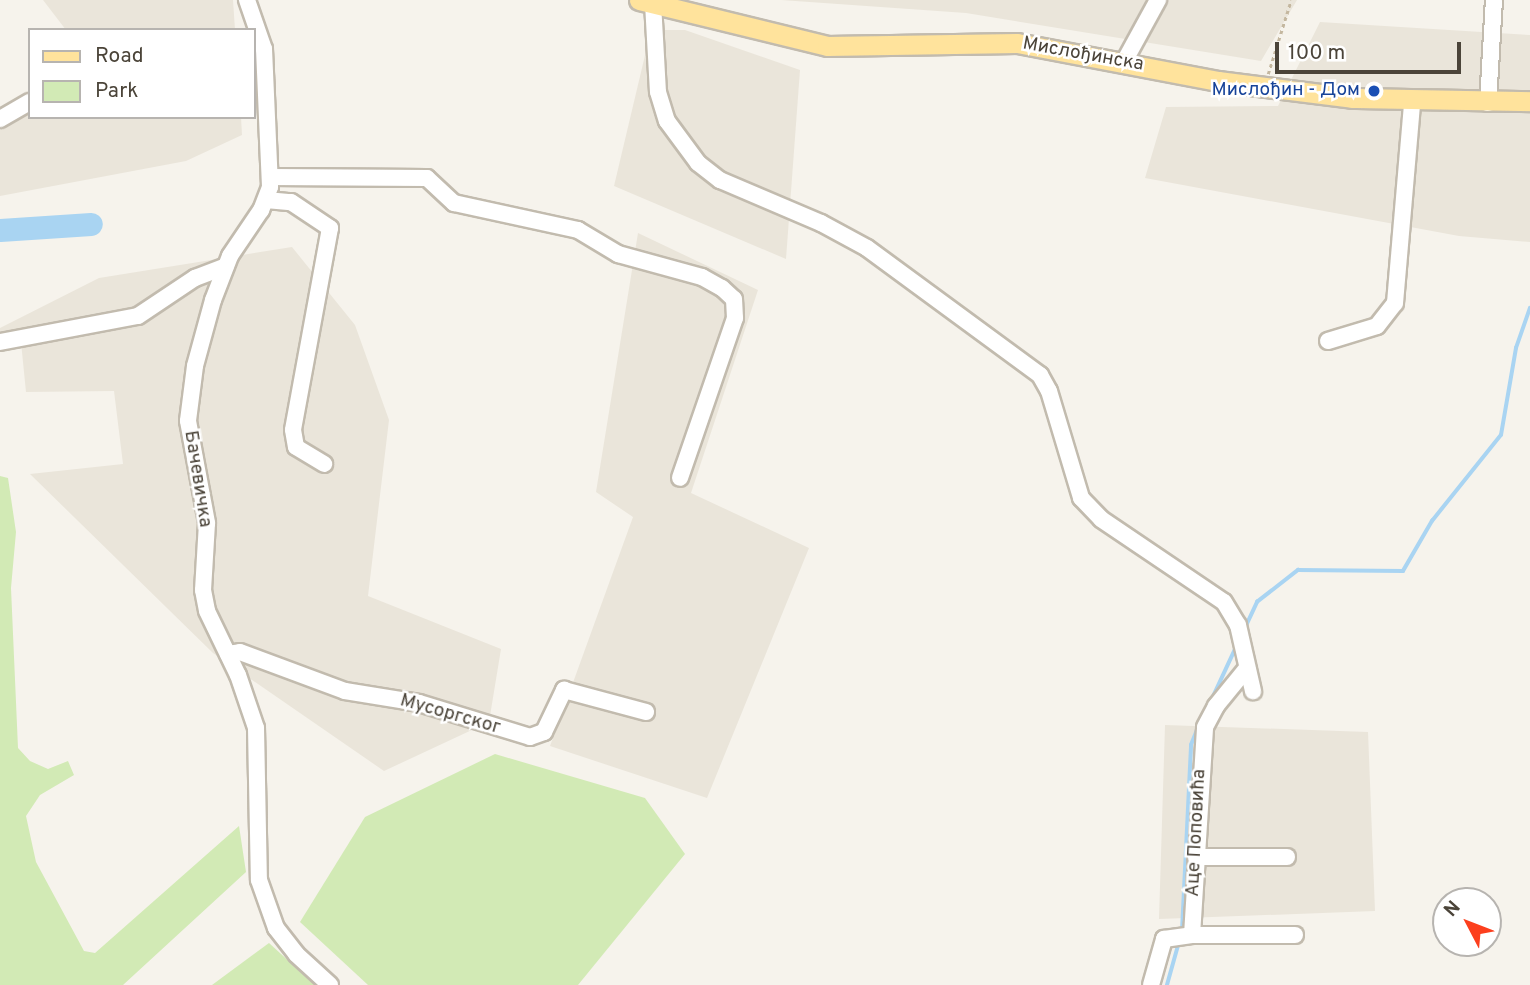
<!DOCTYPE html>
<html>
<head>
<meta charset="utf-8">
<style>
	body { margin:0 }
	#map { position:relative; width:1530px; height:985px; overflow:hidden; background:#f6f3ec; font-family:Overpass,sans-serif }
	div>[style] { position:absolute }
	[style*='--x'] { left:calc(var(--x)*1px); top:calc(var(--y)*1px); width:calc(var(--w)*1px); rotate:calc(var(--a)*1deg) }
	.residential>* { inset:0; background:#eae5da }
	.green>* { inset:0; background:#d2eab5 }
	.stream>* { height:3.5px; margin:-1.75px; padding:0 1.75px; transform-origin:1.75px; border-radius:1.75px; background:#a9d4f2 }
	.river>* { height:23px; margin:-11.5px; padding:0 11.5px; transform-origin:11.5px; border-radius:11.5px; background:#a9d4f2 }
	.path>* { height:2.5px; margin-top:-1.25px; transform-origin:0; background:repeating-linear-gradient(90deg,#c4b79f 0 3.5px,transparent 0 7px) }
	.roads { filter:drop-shadow(2px 0 #c2bbae) drop-shadow(-2px 0 #c2bbae) drop-shadow(0 2px #c2bbae) drop-shadow(0 -2px #c2bbae) }
	.minor>* { height:16px; margin:-8px; padding:0 8px; transform-origin:8px; border-radius:8px; background:#fff }
	.major>* { height:19px; margin:-9.5px; padding:0 9.5px; transform-origin:9.5px; border-radius:9.5px; background:#ffe39c }
	.dots>* { width:19px; height:19px; translate:-50% -50%; box-sizing:border-box; border:4px solid #fff; border-radius:50% }
	span { translate:-50% -50%; white-space:nowrap; text-align:center; line-height:1.15; -webkit-text-stroke:5px #fff; paint-order:stroke }
	.street-label { font-size:19px; color:#4b4439 }
	.transit-label { font-size:19px; color:#164399 }
	.right { translate:-100% -50%; text-align:right }
	.legend { position:absolute; left:28px; top:28px; width:228px; height:91px; box-sizing:border-box; background:#fff; border:2px solid #b7b4b0; margin:0; padding:9px 12px; list-style:none; font-size:21px; color:#4b4439 }
	.legend li { display:flex; align-items:center; gap:14px; height:35px }
	.legend b { width:35px; border:2px solid #b7b4b0 }
	.north { position:absolute; left:1432px; top:887px; width:70px; height:70px; box-sizing:border-box; background:#fff; border:2px solid #b7b4b0; border-radius:50%; rotate:312deg; font-size:19px; font-weight:700; line-height:28px; text-align:center; color:#4b4439 }
	.north::after { content:''; display:block; margin:auto; width:24px; height:32px; background:#fc3f1d; clip-path:polygon(50% 0,100% 100%,50% 72%,0 100%) }
	.scale { position:absolute; left:1275px; top:42px; width:186px; height:32px; box-sizing:border-box; border:4px solid #4b4439; border-top:0; padding-left:9px; font-size:21px; line-height:24px; white-space:nowrap; color:#4b4439; -webkit-text-stroke:5px #fff; paint-order:stroke }
</style>
</head>
<body>
<div id="map">
	<div class="residential">
		<div style="clip-path:polygon(43px 0,233px 0,235px 30px,66px 30px)"></div>
		<div style="clip-path:polygon(781px 0,1297px 0,1261px 61px,966px 13px)"></div>
		<div style="clip-path:polygon(1320px 22px,1530px 35px,1530px 242px,1459px 236px,1145px 178px,1166px 107px,1278px 106px)"></div>
		<div style="clip-path:polygon(651px 30px,685px 30px,800px 70px,786px 259px,614px 186px)"></div>
		<div style="clip-path:polygon(30px 91px,30px 117px,241px 117px,242px 135px,186px 161px,0 196px,0 107px)"></div>
		<div style="clip-path:polygon(638px 233px,758px 290px,691px 493px,809px 548px,707px 798px,550px 746px,633px 517px,596px 492px)"></div>
		<div style="clip-path:polygon(292px 247px,355px 325px,389px 420px,368px 596px,501px 649px,489px 722px,384px 771px,213px 653px,30px 474px,123px 464px,114px 391px,26px 392px,20px 332px,0 342px,0 328px,99px 278px)"></div>
		<div style="clip-path:polygon(1165px 725px,1368px 732px,1375px 911px,1159px 919px)"></div>
	</div>
	<div class="green">
		<div style="clip-path:polygon(0 476px,8px 478px,16px 532px,11px 588px,18px 748px,30px 761px,48px 769px,68px 761px,74px 775px,40px 795px,26px 816px,36px 862px,84px 951px,95px 953px,239px 826px,246px 872px,123px 985px,0 985px)"></div>
		<div style="clip-path:polygon(495px 754px,645px 798px,685px 854px,578px 985px,368px 985px,300px 922px,365px 817px)"></div>
		<div style="clip-path:polygon(269px 943px,315px 985px,212px 985px)"></div>
	</div>
	<div class="stream">
		<div style="--x:1245;--y:628;--w:29;--a:-65"></div>
		<div style="--x:1257;--y:602;--w:52;--a:-38"></div>
		<div style="--x:1298;--y:570;--w:105;--a:0.5"></div>
		<div style="--x:1403;--y:571;--w:58;--a:-59.9"></div>
		<div style="--x:1432;--y:521;--w:110;--a:-51.3"></div>
		<div style="--x:1501;--y:435;--w:88;--a:-80.2"></div>
		<div style="--x:1516;--y:348;--w:42;--a:-70.7"></div>
		<div style="--x:1211;--y:701;--w:62;--a:-65.1"></div>
		<div style="--x:1182;--y:931;--w:186;--a:-87.2"></div>
		<div style="--x:1191;--y:745;--w:16;--a:-68"></div>
		<div style="--x:1167;--y:985;--w:45;--a:-74.4"></div>
	</div>
	<div class="river">
		<div style="--x:0;--y:230;--w:91;--a:-3.8"></div>
	</div>
	<div class="path">
		<div style="--x:1268;--y:74;--w:77;--a:-72.7"></div>
	</div>
	<div class="roads">
		<div class="minor">
			<div style="--x:247;--y:0;--w:52;--a:70.9"></div>
			<div style="--x:264;--y:49;--w:138;--a:87.5"></div>
			<div style="--x:270;--y:187;--w:25;--a:111"></div>
			<div style="--x:261;--y:210;--w:55;--a:124"></div>
			<div style="--x:230;--y:256;--w:47;--a:111.1"></div>
			<div style="--x:213;--y:300;--w:68;--a:105.3"></div>
			<div style="--x:195;--y:366;--w:55;--a:97.3"></div>
			<div style="--x:188;--y:421;--w:104;--a:79.4"></div>
			<div style="--x:207;--y:523;--w:67;--a:93.4"></div>
			<div style="--x:203;--y:590;--w:21;--a:79"></div>
			<div style="--x:207;--y:611;--w:71;--a:64.2"></div>
			<div style="--x:238;--y:675;--w:56;--a:71.2"></div>
			<div style="--x:256;--y:728;--w:152;--a:88.9"></div>
			<div style="--x:259;--y:880;--w:51;--a:70.5"></div>
			<div style="--x:276;--y:928;--w:33;--a:52"></div>
			<div style="--x:296;--y:954;--w:46;--a:42.4"></div>
			<div style="--x:653;--y:3;--w:89;--a:86.8"></div>
			<div style="--x:658;--y:92;--w:30;--a:73"></div>
			<div style="--x:667;--y:121;--w:52;--a:53.6"></div>
			<div style="--x:698;--y:163;--w:28;--a:38"></div>
			<div style="--x:720;--y:180;--w:110;--a:23.1"></div>
			<div style="--x:821;--y:223;--w:52;--a:28.5"></div>
			<div style="--x:867;--y:248;--w:215;--a:36.3"></div>
			<div style="--x:1040;--y:375;--w:18;--a:61"></div>
			<div style="--x:1049;--y:391;--w:112;--a:73.3"></div>
			<div style="--x:1081;--y:498;--w:29;--a:46"></div>
			<div style="--x:1101;--y:519;--w:148;--a:34"></div>
			<div style="--x:1224;--y:602;--w:27;--a:59"></div>
			<div style="--x:1238;--y:625;--w:68;--a:77.2"></div>
			<div style="--x:1124;--y:62;--w:71;--a:-61.3"></div>
			<div style="--x:1488;--y:103;--w:103;--a:-86.7"></div>
			<div style="--x:0;--y:119;--w:34;--a:-30"></div>
			<div style="--x:270;--y:177;--w:157;--a:0.4"></div>
			<div style="--x:427;--y:178;--w:37;--a:43"></div>
			<div style="--x:454;--y:203;--w:127;--a:12.3"></div>
			<div style="--x:578;--y:230;--w:47;--a:31"></div>
			<div style="--x:618;--y:254;--w:87;--a:15.3"></div>
			<div style="--x:702;--y:277;--w:23;--a:29"></div>
			<div style="--x:722;--y:288;--w:16;--a:43"></div>
			<div style="--x:734;--y:299;--w:19;--a:87"></div>
			<div style="--x:735;--y:318;--w:169;--a:109"></div>
			<div style="--x:266;--y:200;--w:25;--a:5"></div>
			<div style="--x:291;--y:202;--w:47;--a:33.7"></div>
			<div style="--x:330;--y:228;--w:205;--a:100.4"></div>
			<div style="--x:293;--y:430;--w:17;--a:80"></div>
			<div style="--x:296;--y:447;--w:33;--a:31"></div>
			<div style="--x:1328;--y:341;--w:51;--a:-17"></div>
			<div style="--x:1377;--y:326;--w:29;--a:-52"></div>
			<div style="--x:1395;--y:303;--w:201;--a:-85.1"></div>
			<div style="--x:0;--y:342;--w:140;--a:-10.7"></div>
			<div style="--x:138;--y:316;--w:69;--a:-33.7"></div>
			<div style="--x:195;--y:278;--w:33;--a:-21"></div>
			<div style="--x:228;--y:654;--w:12;--a:-9"></div>
			<div style="--x:240;--y:652;--w:112;--a:20.4"></div>
			<div style="--x:345;--y:691;--w:75;--a:9.2"></div>
			<div style="--x:419;--y:703;--w:116;--a:17"></div>
			<div style="--x:530;--y:737;--w:15;--a:-20"></div>
			<div style="--x:544;--y:732;--w:47;--a:-64.5"></div>
			<div style="--x:564;--y:690;--w:85;--a:15"></div>
			<div style="--x:1196;--y:857;--w:91;--a:0"></div>
			<div style="--x:1192;--y:935;--w:103;--a:0"></div>
			<div style="--x:1151;--y:985;--w:48;--a:-74.2"></div>
			<div style="--x:1164;--y:939;--w:28;--a:-8"></div>
			<div style="--x:1192;--y:935;--w:208;--a:-86.4"></div>
			<div style="--x:1205;--y:727;--w:24;--a:-62"></div>
			<div style="--x:1216;--y:706;--w:49;--a:-50.8"></div>
		</div>
		<div class="major">
			<div style="--x:639;--y:0;--w:194;--a:13.7"></div>
			<div style="--x:827;--y:46;--w:190;--a:-0.9"></div>
			<div style="--x:1017;--y:43;--w:205;--a:10.7"></div>
			<div style="--x:1218;--y:81;--w:135;--a:7.2"></div>
			<div style="--x:1352;--y:98;--w:178;--a:1"></div>
		</div>
	</div>
	<div class="dots">
		<div style="left:1374px;top:91px;background:#1a4fb4"></div>
	</div>
	<div class="street-label">
		<span style="left:1083px;top:55px;rotate:10deg">Мислођинска</span>
		<span style="left:197px;top:479px;rotate:81deg">Бачевичка</span>
		<span style="left:450px;top:715px;rotate:16deg">Мусоргског</span>
		<span style="left:1197px;top:833px;rotate:-87deg">Аце Поповића</span>
	</div>
	<div class="transit-label">
		<span class="right" style="left:1360px;top:91px">Мислођин - Дом</span>
	</div>
	<ul class="legend">
	<li><b style="height:9px;background:#ffe39c"></b>Road</li>
	<li><b style="height:19px;background:#d2eab5"></b>Park</li>
	</ul>
	<div class="north">N</div>
	<div class="scale">100 m</div>
</div>
</body>
</html>
